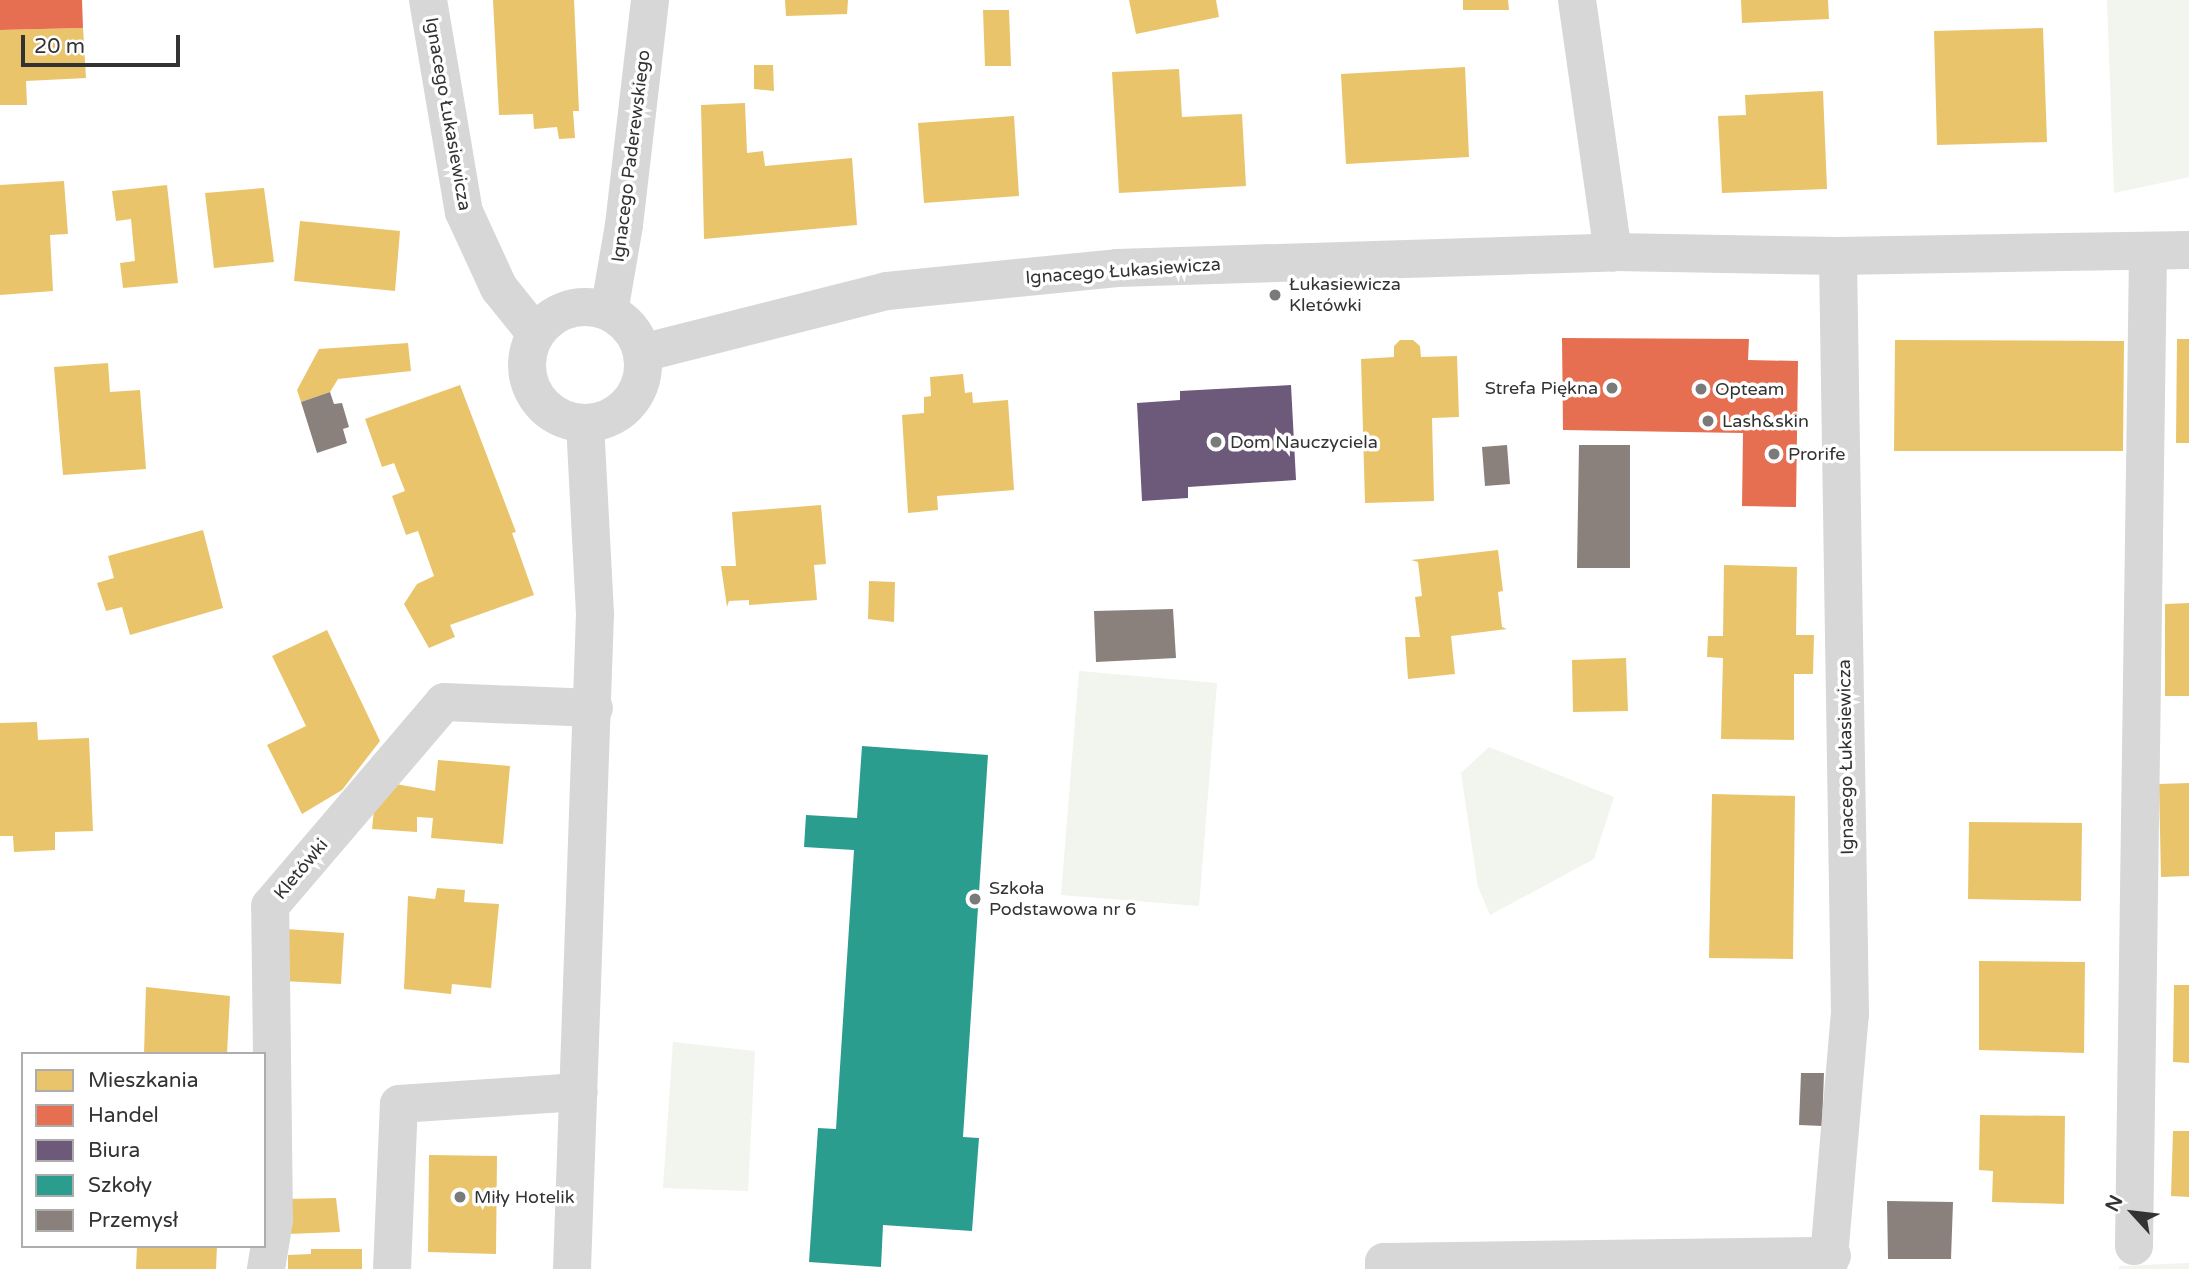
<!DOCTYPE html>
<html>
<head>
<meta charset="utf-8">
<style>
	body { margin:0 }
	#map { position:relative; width:2189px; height:1269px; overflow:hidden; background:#fff; font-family:"Varela Round",sans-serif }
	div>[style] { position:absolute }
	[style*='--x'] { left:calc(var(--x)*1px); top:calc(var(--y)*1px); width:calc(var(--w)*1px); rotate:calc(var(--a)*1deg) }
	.green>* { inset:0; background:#f1f5ed }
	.homes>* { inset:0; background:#e9c46a }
	.shops>* { inset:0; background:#e76f51 }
	.offices>* { inset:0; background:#6d597a }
	.schools>* { inset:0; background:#2a9d8f }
	.industry>* { inset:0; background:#8a817c }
	.minor>* { height:38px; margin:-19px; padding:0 19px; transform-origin:19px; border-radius:19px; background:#d7d7d7 }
	.minor>.ring { margin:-19px; padding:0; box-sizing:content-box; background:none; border:38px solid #d7d7d7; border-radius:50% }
	.dots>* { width:19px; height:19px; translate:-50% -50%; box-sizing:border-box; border:4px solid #fff; border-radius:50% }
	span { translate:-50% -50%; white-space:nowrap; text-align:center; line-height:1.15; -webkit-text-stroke:7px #fff; paint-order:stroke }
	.street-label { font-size:18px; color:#333 }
	.poi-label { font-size:18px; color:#333 }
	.left { translate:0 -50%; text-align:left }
	.right { translate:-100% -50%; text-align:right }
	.legend { position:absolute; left:21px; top:1052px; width:245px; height:196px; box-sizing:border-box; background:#fff; border:2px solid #adadad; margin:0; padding:9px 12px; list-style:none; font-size:21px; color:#333 }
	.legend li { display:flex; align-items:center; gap:14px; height:35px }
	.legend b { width:35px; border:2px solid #adadad }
	.north { position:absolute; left:2098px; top:1178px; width:70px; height:70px; -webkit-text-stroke:5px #fff; paint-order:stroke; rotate:297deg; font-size:19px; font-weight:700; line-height:28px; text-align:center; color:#333 }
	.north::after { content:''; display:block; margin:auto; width:24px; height:32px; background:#333; clip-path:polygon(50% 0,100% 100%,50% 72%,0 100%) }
	.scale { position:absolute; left:21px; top:35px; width:159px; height:32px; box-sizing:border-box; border:4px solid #333; border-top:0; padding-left:9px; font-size:21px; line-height:24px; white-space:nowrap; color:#333; -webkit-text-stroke:5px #fff; paint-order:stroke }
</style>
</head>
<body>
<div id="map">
	<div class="green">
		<div style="clip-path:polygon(2107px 0,2189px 0,2189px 177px,2114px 193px)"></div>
		<div style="clip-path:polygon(1079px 671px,1217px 683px,1199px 906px,1061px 895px)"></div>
		<div style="clip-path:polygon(1489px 747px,1614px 797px,1594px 859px,1490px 915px,1478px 887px,1461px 773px)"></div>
		<div style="clip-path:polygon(673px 1042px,755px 1051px,748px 1191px,663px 1188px)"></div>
		<div style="clip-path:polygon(2189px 1263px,2189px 1269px,2119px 1269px,2119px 1266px)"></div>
	</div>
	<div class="homes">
		<div style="clip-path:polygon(493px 0,574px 0,579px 111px,573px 111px,575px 138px,559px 139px,557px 127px,534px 129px,533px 114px,499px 115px)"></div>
		<div style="clip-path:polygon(785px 0,848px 0,847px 14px,786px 16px)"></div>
		<div style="clip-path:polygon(1129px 0,1216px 0,1219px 17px,1136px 34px)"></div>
		<div style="clip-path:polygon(1463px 0,1508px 0,1509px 10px,1463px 10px)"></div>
		<div style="clip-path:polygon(1741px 0,1828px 0,1829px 19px,1742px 23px)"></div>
		<div style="clip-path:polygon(983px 10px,1009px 10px,1011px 66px,985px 66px)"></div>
		<div style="clip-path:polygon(83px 28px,86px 78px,26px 81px,27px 105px,0 105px,0 30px)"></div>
		<div style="clip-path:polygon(2043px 28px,2047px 142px,1937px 145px,1934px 31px)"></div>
		<div style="clip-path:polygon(754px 65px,773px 65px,774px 91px,754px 89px)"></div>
		<div style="clip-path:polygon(1465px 67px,1469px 157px,1346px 164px,1341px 74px)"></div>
		<div style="clip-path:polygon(1179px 69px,1182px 117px,1242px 114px,1246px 186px,1119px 193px,1112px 72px)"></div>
		<div style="clip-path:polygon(1823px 91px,1827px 189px,1722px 193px,1718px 116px,1746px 115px,1745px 95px)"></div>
		<div style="clip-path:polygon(745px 103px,747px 153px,763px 151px,765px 166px,852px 158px,857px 225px,704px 239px,701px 105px)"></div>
		<div style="clip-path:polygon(1014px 116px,1019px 196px,924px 203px,918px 123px)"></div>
		<div style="clip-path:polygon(64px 181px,68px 234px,50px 235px,53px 291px,0 295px,0 185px)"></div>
		<div style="clip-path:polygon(167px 185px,178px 283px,123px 288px,120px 263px,135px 261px,131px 219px,116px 221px,112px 191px)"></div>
		<div style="clip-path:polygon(264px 188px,274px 262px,214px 268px,205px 193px)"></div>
		<div style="clip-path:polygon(300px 221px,400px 231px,395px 291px,294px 281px)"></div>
		<div style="clip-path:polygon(2177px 339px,2189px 339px,2189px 443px,2176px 443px)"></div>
		<div style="clip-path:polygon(1400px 340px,1413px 340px,1420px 346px,1421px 357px,1457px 356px,1459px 417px,1432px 418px,1434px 501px,1365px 503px,1361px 359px,1394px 357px,1394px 346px)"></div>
		<div style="clip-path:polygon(1895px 340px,2124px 341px,2123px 451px,1894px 451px)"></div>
		<div style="clip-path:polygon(408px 343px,411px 371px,338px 379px,330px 392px,301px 402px,297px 390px,319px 349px)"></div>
		<div style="clip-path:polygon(108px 363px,110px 392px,140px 390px,146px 469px,63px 475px,54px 367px)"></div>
		<div style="clip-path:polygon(963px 374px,965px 393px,972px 392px,973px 403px,1008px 400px,1014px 490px,937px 496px,938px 510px,908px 513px,902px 415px,924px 413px,924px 397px,931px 396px,930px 377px)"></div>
		<div style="clip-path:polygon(460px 385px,516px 532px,512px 533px,534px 595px,450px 625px,455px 637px,429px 648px,404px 604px,417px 584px,434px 576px,418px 531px,406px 535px,392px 496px,405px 491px,394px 463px,382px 467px,365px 419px)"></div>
		<div style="clip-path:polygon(821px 505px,826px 564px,814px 565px,817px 600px,749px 605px,749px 600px,729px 601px,727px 607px,721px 566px,736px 566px,732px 512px)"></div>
		<div style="clip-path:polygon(203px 530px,223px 608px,130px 635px,122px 607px,106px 611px,97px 583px,114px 578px,108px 556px)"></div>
		<div style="clip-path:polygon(1498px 550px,1503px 591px,1498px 592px,1502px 627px,1507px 629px,1451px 636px,1455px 674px,1408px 679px,1405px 637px,1420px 637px,1415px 597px,1422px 596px,1418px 562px,1411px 560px)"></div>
		<div style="clip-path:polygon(1724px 565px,1797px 567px,1796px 635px,1814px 635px,1813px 674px,1794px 674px,1794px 740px,1721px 739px,1723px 658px,1707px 657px,1708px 636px,1723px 636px)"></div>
		<div style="clip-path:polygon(869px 581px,895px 582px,894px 622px,868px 619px)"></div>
		<div style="clip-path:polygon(2189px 603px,2189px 696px,2165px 696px,2165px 604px)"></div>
		<div style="clip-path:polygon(327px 630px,380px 741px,342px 790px,302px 814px,267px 745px,306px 726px,272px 656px)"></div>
		<div style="clip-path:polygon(1626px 658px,1628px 711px,1573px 712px,1572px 660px)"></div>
		<div style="clip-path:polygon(37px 722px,38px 740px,89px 738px,93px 831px,55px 832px,55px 850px,14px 852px,13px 836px,0 836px,0 723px)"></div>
		<div style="clip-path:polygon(438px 760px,510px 766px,503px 844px,431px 838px,433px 818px,417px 817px,417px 832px,372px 829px,375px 800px,390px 783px,435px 791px)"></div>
		<div style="clip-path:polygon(2189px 783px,2189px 876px,2161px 877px,2159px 784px)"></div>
		<div style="clip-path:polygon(1712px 794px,1795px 796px,1793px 959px,1709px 958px)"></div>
		<div style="clip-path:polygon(1969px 822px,2082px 823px,2081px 901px,1968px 899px)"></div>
		<div style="clip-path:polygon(437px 888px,465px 890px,464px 902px,499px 904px,491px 988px,452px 984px,451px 994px,404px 989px,408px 896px,435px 899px)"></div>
		<div style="clip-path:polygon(286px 929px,344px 933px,341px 984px,282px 981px)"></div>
		<div style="clip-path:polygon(1979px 961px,2085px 962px,2084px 1053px,1979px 1050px)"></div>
		<div style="clip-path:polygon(2174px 985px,2189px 985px,2189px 1063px,2173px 1062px)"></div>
		<div style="clip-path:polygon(146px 987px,230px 996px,227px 1054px,144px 1054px)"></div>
		<div style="clip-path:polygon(1980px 1115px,2065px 1116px,2064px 1204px,1992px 1202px,1993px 1171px,1979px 1170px)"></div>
		<div style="clip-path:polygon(2173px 1131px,2189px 1131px,2189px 1197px,2171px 1196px)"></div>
		<div style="clip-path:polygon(429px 1155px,497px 1156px,496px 1254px,428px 1252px)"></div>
		<div style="clip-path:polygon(336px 1198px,340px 1232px,288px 1234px,286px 1199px)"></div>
		<div style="clip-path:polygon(137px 1246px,217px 1246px,216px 1269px,136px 1269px)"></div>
		<div style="clip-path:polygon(311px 1249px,362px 1249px,362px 1269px,288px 1269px,288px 1255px,311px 1254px)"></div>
	</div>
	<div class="shops">
		<div style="clip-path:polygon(0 0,82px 0,83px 28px,0 30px)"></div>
		<div style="clip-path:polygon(1562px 338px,1749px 339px,1748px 360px,1798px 361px,1796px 507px,1742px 506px,1743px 433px,1563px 430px)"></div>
	</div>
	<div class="offices">
		<div style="clip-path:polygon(1291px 385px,1296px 480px,1188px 487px,1188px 498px,1142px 501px,1137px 403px,1180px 400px,1180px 391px)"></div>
	</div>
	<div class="schools">
		<div style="clip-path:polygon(862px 746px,988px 755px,963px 1137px,979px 1138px,972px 1231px,883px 1225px,881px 1267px,809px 1262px,818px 1128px,836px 1129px,854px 850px,804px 847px,806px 815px,857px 818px)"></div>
	</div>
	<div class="industry">
		<div style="clip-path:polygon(330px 392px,334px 404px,342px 403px,349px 427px,343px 429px,347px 443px,317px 453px,301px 402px)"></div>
		<div style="clip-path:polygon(1507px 445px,1510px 484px,1485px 486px,1482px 447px)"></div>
		<div style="clip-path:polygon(1579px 445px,1630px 445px,1630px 568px,1577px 568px)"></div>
		<div style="clip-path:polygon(1173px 609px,1176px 658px,1096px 662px,1094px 611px)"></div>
		<div style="clip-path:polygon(1801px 1073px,1824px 1073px,1822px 1126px,1799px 1125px)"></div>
		<div style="clip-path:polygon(1887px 1201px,1953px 1202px,1951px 1259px,1888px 1259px)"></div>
	</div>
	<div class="minor">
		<div style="--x:428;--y:0;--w:215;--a:80.4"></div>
		<div style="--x:464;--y:212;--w:84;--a:65.3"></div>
		<div style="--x:499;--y:288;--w:59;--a:51.2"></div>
		<div style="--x:1577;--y:0;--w:255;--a:81.9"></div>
		<div class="ring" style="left:527px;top:307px;width:78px;height:78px"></div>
		<div style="--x:609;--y:312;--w:88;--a:-80.2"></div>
		<div style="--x:624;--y:225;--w:226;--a:-83.4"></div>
		<div style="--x:642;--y:353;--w:253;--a:-14.2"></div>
		<div style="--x:887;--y:291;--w:231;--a:-5.7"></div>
		<div style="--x:1117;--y:268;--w:496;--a:-1.8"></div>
		<div style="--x:1613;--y:252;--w:225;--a:1"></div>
		<div style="--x:1838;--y:256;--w:351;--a:-1"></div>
		<div style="--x:2134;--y:1246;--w:995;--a:-89.19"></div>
		<div style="--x:266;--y:1269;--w:50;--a:-80.7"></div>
		<div style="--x:274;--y:1220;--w:314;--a:-90.7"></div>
		<div style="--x:270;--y:906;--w:268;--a:-49.5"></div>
		<div style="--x:444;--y:702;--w:150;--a:2.3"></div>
		<div style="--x:392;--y:1269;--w:165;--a:-87.6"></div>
		<div style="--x:399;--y:1104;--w:180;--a:-3.8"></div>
		<div style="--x:572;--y:1269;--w:655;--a:-87.99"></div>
		<div style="--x:595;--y:614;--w:190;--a:-93"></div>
		<div style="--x:1384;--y:1269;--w:7;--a:-90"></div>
		<div style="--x:1384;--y:1262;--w:448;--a:-0.8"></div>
		<div style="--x:1828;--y:1269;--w:256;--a:-85.1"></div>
		<div style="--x:1850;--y:1014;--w:758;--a:-90.91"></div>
	</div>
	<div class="dots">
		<div style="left:1275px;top:295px;background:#7a7a7a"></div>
		<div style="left:1612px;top:388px;background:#7a7a7a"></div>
		<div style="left:1701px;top:389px;background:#7a7a7a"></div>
		<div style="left:1708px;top:421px;background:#7a7a7a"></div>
		<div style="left:1216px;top:442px;background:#7a7a7a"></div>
		<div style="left:1774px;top:454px;background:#7a7a7a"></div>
		<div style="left:975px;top:899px;background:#7a7a7a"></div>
		<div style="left:460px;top:1197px;background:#7a7a7a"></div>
	</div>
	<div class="street-label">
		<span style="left:448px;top:114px;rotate:80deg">Ignacego Łukasiewicza</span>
		<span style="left:631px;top:156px;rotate:-83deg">Ignacego Paderewskiego</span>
		<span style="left:1123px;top:271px;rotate:-4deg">Ignacego Łukasiewicza</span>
		<span style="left:1846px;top:757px;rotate:-91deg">Ignacego Łukasiewicza</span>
		<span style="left:301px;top:869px;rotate:-50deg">Kletówki</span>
	</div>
	<div class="poi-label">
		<span class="left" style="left:1289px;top:295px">Łukasiewicza<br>Kletówki</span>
		<span class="right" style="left:1598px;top:388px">Strefa Piękna</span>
		<span class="left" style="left:1715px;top:389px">Opteam</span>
		<span class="left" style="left:1722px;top:421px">Lash&amp;skin</span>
		<span class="left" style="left:1230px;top:442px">Dom Nauczyciela</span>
		<span class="left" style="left:1788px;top:454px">Prorife</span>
		<span class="left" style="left:989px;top:899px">Szkoła<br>Podstawowa nr 6</span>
		<span class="left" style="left:474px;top:1197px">Miły Hotelik</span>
	</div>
	<ul class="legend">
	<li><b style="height:19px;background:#e9c46a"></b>Mieszkania</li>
	<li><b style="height:19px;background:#e76f51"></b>Handel</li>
	<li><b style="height:19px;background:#6d597a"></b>Biura</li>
	<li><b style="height:19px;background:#2a9d8f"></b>Szkoły</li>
	<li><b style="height:19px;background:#8a817c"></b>Przemysł</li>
	</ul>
	<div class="north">N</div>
	<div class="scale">20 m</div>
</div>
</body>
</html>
